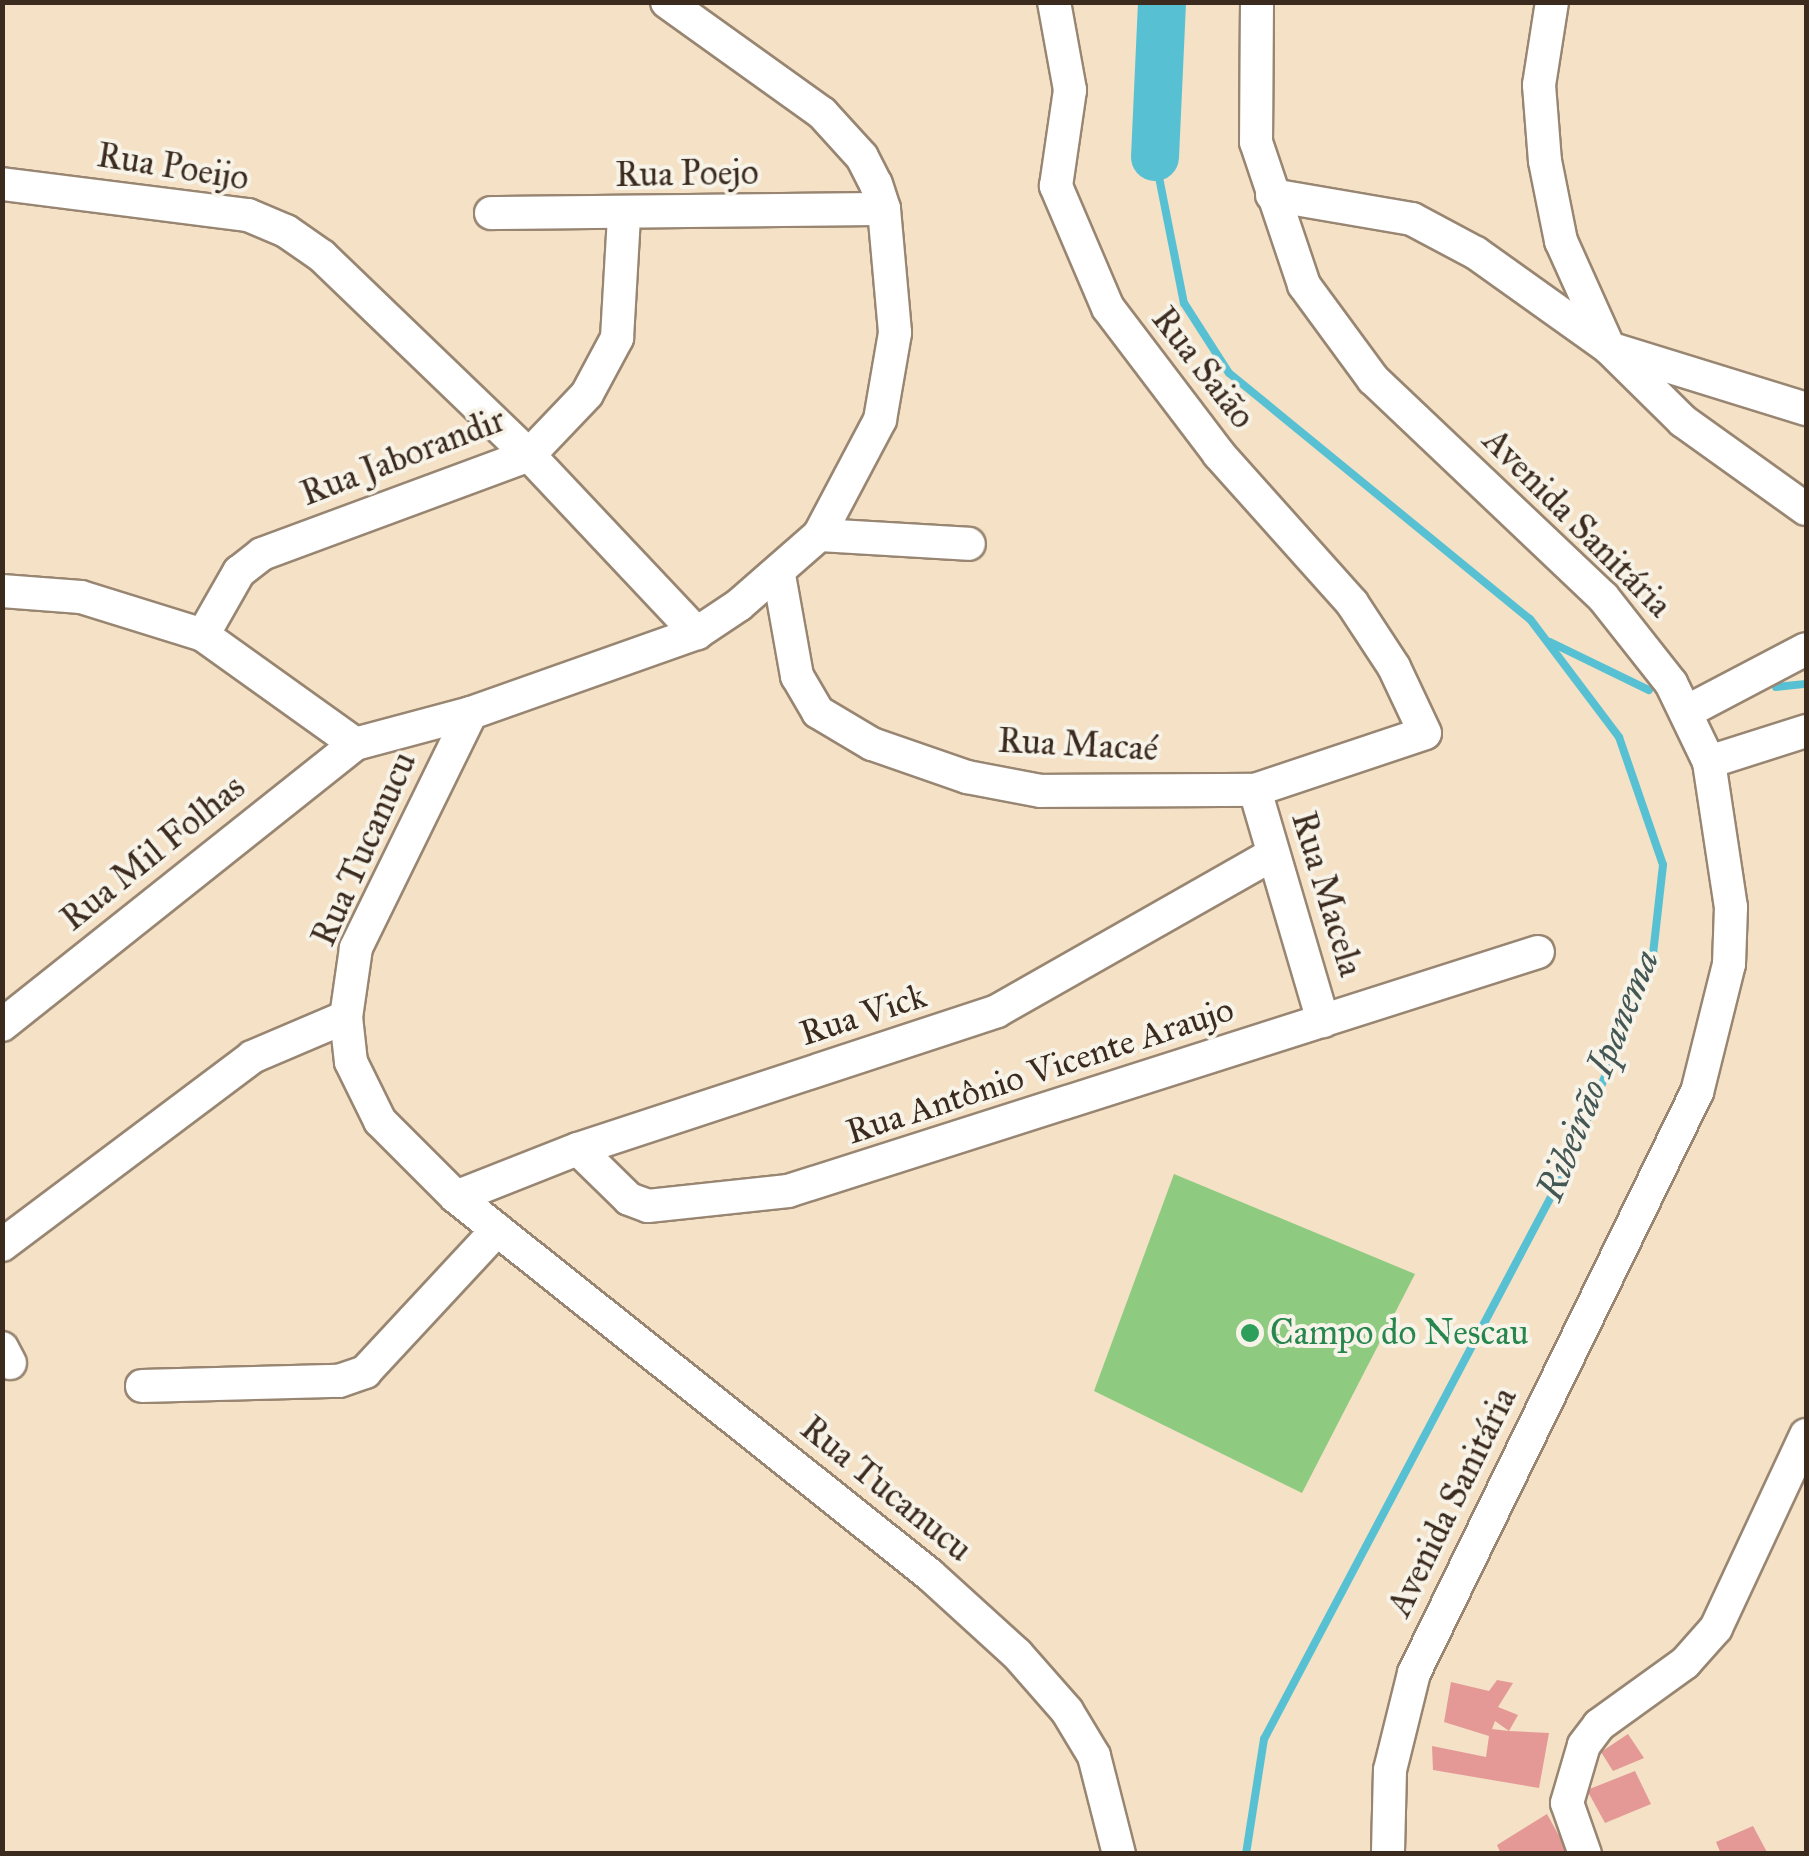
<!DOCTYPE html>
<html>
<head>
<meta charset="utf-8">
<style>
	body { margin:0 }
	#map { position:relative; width:1809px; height:1856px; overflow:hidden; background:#f4e1c6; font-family:"IM FELL Great Primer",serif }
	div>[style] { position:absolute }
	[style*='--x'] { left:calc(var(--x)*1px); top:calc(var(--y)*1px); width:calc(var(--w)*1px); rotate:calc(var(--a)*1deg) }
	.green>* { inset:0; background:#8ecb81 }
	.stream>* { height:8px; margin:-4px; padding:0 4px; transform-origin:4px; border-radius:4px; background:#57c1d3 }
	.river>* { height:48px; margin:-24px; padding:0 24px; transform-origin:24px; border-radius:24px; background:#57c1d3 }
	.building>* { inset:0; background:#e49997 }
	.roads { filter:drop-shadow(2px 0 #988672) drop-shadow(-2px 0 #988672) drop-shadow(0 2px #988672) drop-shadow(0 -2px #988672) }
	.minor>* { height:32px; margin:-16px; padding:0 16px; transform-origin:16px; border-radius:16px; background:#fff }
	.dots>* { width:28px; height:28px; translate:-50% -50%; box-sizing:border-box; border:5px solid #f7f3e8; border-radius:50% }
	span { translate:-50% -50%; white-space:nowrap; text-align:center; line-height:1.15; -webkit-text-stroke:8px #f7f3e8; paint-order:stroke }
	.street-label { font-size:35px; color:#3b2a1e }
	.leisure-label { font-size:35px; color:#27864d }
	.left { translate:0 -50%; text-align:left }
	.water-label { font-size:38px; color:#435754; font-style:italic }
	.frame { position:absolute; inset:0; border:5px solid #3b2a1e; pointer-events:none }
</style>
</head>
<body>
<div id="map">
	<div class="green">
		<div style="clip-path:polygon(1174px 1174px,1415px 1274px,1302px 1493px,1094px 1391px)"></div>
	</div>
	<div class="stream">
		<div style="--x:1155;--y:157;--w:149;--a:78.8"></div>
		<div style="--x:1184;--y:303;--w:83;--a:57.3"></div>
		<div style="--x:1229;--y:373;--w:389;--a:39.3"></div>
		<div style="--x:1530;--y:619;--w:148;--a:53"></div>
		<div style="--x:1619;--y:737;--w:135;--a:71"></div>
		<div style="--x:1663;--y:865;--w:99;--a:96.4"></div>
		<div style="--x:1652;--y:963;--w:212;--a:112.5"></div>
		<div style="--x:1571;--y:1159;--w:656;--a:117.89"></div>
		<div style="--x:1264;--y:1739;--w:116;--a:98.9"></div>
		<div style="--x:1550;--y:642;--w:110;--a:25.9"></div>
		<div style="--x:1776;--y:687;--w:30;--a:-6"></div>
	</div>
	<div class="river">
		<div style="--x:1155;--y:157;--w:155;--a:-87.4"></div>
	</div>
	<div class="building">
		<div style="clip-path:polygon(1497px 1680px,1513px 1683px,1498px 1707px,1518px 1715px,1509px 1731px,1495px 1721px,1492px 1729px,1509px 1731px,1549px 1733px,1539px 1788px,1433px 1770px,1432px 1746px,1486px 1757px,1489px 1736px,1444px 1722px,1451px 1682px,1489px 1691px)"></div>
		<div style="clip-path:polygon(1628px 1734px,1644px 1758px,1613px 1771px,1601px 1752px)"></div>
		<div style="clip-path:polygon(1635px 1771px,1651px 1804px,1605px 1823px,1587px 1790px)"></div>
		<div style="clip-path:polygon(1547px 1814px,1569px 1854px,1501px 1854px,1497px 1845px)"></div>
		<div style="clip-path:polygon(1753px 1826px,1768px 1854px,1721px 1854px,1716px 1842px)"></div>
	</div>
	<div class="roads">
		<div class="minor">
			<div style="--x:667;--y:2;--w:191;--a:35.6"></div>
			<div style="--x:822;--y:113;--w:59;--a:47.7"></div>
			<div style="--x:862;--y:157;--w:30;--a:63"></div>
			<div style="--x:876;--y:184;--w:26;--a:72"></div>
			<div style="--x:884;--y:209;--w:124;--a:84.9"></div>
			<div style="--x:895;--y:333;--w:88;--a:99.8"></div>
			<div style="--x:880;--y:420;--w:130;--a:117.9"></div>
			<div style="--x:819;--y:535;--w:106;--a:138.8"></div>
			<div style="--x:739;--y:605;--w:50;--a:146.3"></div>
			<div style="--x:697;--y:633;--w:240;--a:160.5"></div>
			<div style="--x:471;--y:713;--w:262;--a:116.1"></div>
			<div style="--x:356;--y:948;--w:70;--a:98.2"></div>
			<div style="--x:346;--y:1017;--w:45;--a:83.7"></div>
			<div style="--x:351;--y:1062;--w:66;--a:63.8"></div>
			<div style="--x:380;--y:1121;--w:107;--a:45"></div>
			<div style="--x:456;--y:1197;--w:605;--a:38.56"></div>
			<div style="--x:929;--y:1574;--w:119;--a:42.3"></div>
			<div style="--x:1017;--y:1654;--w:76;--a:48.7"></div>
			<div style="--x:1067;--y:1711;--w:52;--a:59"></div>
			<div style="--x:1094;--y:1756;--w:101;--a:75.7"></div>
			<div style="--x:1257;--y:2;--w:140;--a:90.4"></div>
			<div style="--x:1256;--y:142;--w:151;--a:71.4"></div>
			<div style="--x:1304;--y:285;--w:117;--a:53.7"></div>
			<div style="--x:1373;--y:379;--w:317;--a:43.5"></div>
			<div style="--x:1603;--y:597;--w:110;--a:51.7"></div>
			<div style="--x:1671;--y:683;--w:88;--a:64.3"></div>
			<div style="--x:1709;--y:762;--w:147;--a:81.4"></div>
			<div style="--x:1731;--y:907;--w:57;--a:92"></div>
			<div style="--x:1729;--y:964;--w:132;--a:104"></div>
			<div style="--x:1697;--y:1092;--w:646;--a:115.97"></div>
			<div style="--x:1414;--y:1673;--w:100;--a:103.9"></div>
			<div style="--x:1390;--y:1770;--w:84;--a:91.4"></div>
			<div style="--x:1552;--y:2;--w:84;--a:98.9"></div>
			<div style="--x:1539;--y:85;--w:76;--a:85.5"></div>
			<div style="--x:1545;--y:161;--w:82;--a:78.7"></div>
			<div style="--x:1561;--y:241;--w:117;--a:65.8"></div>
			<div style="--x:1609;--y:348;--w:104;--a:44.6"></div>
			<div style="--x:1683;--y:421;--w:151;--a:35.6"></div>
			<div style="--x:2;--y:184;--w:248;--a:7.2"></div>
			<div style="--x:248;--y:215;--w:41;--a:22.8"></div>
			<div style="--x:286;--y:231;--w:44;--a:34.8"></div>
			<div style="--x:322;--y:256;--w:287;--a:43.9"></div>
			<div style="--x:529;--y:455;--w:245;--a:46.7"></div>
			<div style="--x:1272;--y:195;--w:142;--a:9.7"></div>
			<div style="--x:1412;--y:219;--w:72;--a:28"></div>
			<div style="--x:1476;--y:253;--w:163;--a:35.5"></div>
			<div style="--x:1609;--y:348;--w:206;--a:17.2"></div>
			<div style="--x:491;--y:213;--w:393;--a:-0.6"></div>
			<div style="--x:819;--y:535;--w:150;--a:3.4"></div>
			<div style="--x:779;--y:575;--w:103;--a:79.9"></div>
			<div style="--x:797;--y:676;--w:42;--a:59.7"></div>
			<div style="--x:818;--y:712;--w:63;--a:30.7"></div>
			<div style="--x:872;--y:744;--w:101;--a:19.2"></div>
			<div style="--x:967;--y:777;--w:75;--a:10.7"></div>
			<div style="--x:1041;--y:791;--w:214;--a:-0.3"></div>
			<div style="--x:1255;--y:790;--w:179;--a:-18.5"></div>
			<div style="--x:1425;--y:733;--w:73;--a:-115.2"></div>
			<div style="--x:1394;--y:667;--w:77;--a:-123.3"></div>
			<div style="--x:1352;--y:603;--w:200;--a:-131.8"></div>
			<div style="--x:1219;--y:454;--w:183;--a:-127.2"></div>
			<div style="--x:1108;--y:308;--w:133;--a:-113.1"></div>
			<div style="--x:1056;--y:186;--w:97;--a:-81.7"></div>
			<div style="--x:1070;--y:90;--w:89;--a:-100.3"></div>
			<div style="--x:2;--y:591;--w:79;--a:4.3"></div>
			<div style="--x:81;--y:597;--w:128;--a:17.3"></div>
			<div style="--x:203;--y:635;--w:187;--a:35.6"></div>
			<div style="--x:355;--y:744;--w:120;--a:-15"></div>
			<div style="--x:203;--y:635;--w:73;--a:-60.3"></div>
			<div style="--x:239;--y:572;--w:29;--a:-38"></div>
			<div style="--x:262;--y:554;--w:285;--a:-20.3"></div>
			<div style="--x:529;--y:455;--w:84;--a:-46.4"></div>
			<div style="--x:587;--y:394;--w:64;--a:-61.8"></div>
			<div style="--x:617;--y:338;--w:121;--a:-86.7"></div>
			<div style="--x:1688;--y:711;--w:133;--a:-27.7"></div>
			<div style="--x:1709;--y:762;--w:102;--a:-17.7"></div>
			<div style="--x:1255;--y:790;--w:241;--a:73.6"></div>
			<div style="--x:2;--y:1025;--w:451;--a:-38.5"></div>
			<div style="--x:578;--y:1149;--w:71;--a:44.4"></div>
			<div style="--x:629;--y:1199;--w:20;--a:20"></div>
			<div style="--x:648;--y:1206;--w:141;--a:-6.1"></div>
			<div style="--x:788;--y:1191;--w:787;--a:-17.68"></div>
			<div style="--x:456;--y:1197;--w:131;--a:-21.5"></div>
			<div style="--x:578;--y:1149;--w:441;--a:-18.2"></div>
			<div style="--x:997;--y:1011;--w:314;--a:-29.6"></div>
			<div style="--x:2;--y:1245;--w:313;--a:-36.9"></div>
			<div style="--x:252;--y:1057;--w:102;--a:-23.1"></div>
			<div style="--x:2;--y:1348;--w:17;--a:62"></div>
			<div style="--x:142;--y:1386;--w:197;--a:-1.5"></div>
			<div style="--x:339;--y:1381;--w:28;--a:-19"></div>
			<div style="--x:365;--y:1372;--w:194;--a:-47.1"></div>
			<div style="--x:1585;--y:1854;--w:54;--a:-109.4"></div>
			<div style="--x:1567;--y:1803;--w:60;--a:-73.7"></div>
			<div style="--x:1584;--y:1745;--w:25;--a:-53"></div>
			<div style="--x:1599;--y:1725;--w:106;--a:-35.8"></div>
			<div style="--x:1685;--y:1663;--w:47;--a:-48.5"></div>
			<div style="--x:1716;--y:1628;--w:213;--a:-65"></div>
		</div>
	</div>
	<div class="dots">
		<div style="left:1250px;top:1333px;background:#2e9e5b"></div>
	</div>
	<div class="street-label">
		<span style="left:173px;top:167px;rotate:9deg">Rua Poeijo</span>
		<span style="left:687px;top:174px;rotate:-1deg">Rua Poejo</span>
		<span style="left:1203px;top:368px;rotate:52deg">Rua Saião</span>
		<span style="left:403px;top:457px;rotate:-21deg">Rua Jaborandir</span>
		<span style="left:1577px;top:523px;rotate:45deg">Avenida Sanitária</span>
		<span style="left:1078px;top:745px;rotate:3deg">Rua Macaé</span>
		<span style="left:364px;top:849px;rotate:-66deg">Rua Tucanucu</span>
		<span style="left:153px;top:853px;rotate:-39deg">Rua Mil Folhas</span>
		<span style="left:1327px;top:894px;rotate:73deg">Rua Macela</span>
		<span style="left:863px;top:1015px;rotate:-18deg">Rua Vick</span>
		<span style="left:1040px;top:1071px;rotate:-18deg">Rua Antônio Vicente Araujo</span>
		<span style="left:886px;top:1489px;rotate:39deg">Rua Tucanucu</span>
		<span style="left:1452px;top:1502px;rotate:-64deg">Avenida Sanitária</span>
	</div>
	<div class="leisure-label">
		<span class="left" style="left:1270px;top:1333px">Campo do Nescau</span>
	</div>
	<div class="water-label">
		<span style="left:1598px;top:1075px;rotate:-68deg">Ribeirão Ipanema</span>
	</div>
	<div class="frame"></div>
</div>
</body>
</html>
